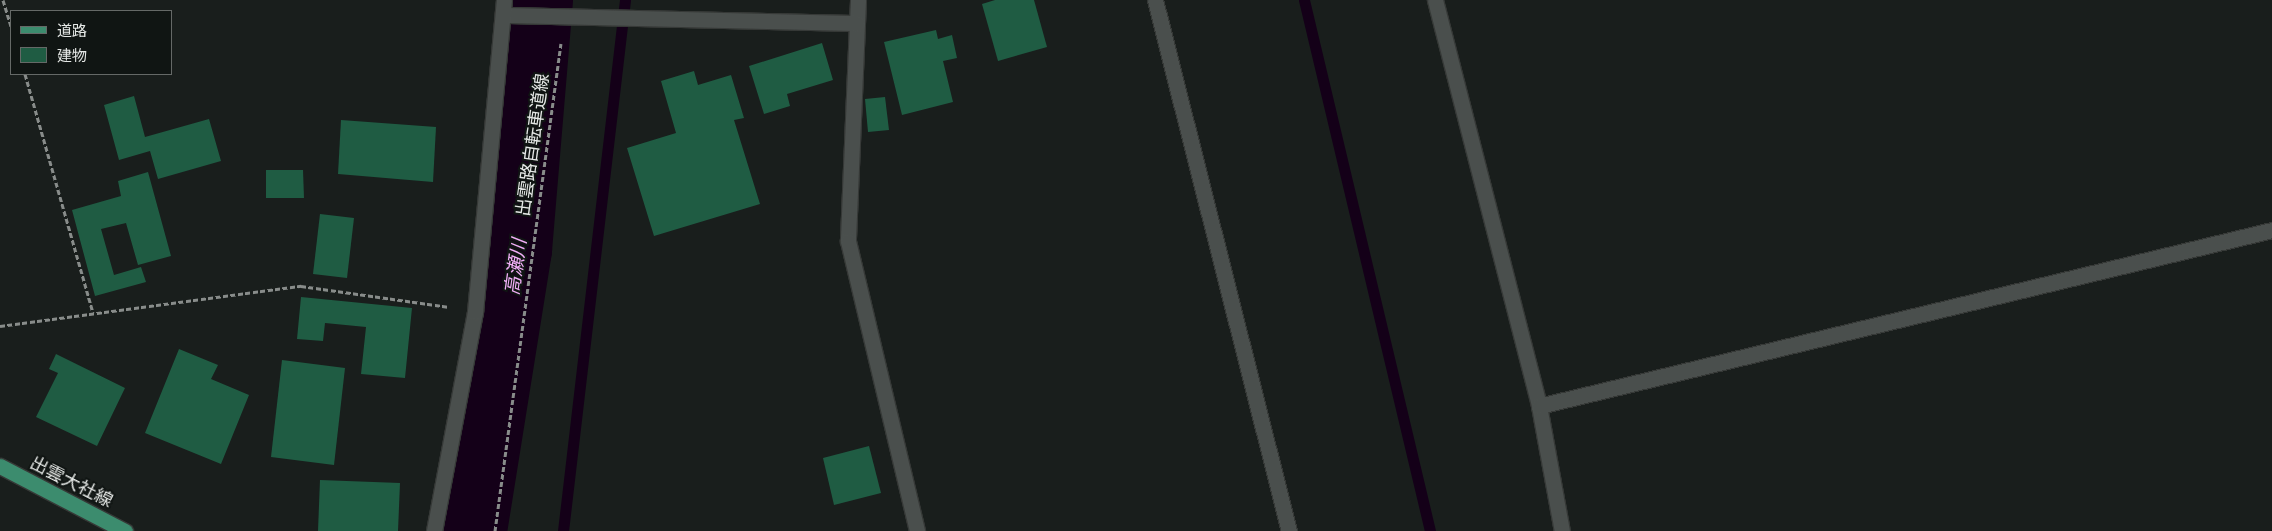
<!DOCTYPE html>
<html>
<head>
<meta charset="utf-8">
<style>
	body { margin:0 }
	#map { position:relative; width:2272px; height:531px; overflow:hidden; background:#191e1c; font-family:"DM Sans","Noto Sans JP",sans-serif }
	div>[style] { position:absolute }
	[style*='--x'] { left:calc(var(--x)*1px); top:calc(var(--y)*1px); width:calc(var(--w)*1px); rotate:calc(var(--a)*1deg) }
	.stream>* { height:11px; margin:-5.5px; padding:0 5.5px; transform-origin:5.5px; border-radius:5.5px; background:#140018 }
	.river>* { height:66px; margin:-33px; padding:0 33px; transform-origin:33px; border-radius:33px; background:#140018 }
	.building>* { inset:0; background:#1f5c43 }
	.path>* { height:3px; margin-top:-1.5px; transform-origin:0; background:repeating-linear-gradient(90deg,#888c8a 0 5px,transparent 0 7.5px) }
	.roads { filter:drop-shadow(1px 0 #363937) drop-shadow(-1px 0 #363937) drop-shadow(0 1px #363937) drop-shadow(0 -1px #363937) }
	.minor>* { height:15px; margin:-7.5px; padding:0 7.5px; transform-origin:7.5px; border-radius:7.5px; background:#4a4f4d }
	.primary>* { height:15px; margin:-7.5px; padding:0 7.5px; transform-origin:7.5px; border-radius:7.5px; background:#3c8c6e }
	span { translate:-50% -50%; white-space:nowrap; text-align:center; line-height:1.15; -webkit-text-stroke:4px #101513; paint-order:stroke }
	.street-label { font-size:18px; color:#e5e8e6 }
	.water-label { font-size:19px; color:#f1aef7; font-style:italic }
	.legend { position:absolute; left:10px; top:10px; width:162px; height:65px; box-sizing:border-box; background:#101513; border:1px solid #656967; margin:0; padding:6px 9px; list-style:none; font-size:15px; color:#e5e8e6 }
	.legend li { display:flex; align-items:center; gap:10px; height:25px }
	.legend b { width:25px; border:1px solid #656967 }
</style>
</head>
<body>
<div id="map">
	<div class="stream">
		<div style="--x:1304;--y:0;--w:546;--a:76.65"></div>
		<div style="--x:563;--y:531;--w:535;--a:-83.34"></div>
	</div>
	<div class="river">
		<div style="--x:474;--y:531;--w:285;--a:-80.9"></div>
		<div style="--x:519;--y:250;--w:251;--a:-85.2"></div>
	</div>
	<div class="building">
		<div style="clip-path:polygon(995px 0,1034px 0,1047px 47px,998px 61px,982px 4px)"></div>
		<div style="clip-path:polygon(936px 30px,938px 39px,952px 35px,957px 58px,943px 61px,953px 102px,902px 115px,884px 42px)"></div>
		<div style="clip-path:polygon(822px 43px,833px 80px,787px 94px,790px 106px,764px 114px,749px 66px)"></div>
		<div style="clip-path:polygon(694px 71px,698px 85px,731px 75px,744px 118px,734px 120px,760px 204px,654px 236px,627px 148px,676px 133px,661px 81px)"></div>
		<div style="clip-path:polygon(134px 96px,145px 137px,209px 119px,221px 161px,158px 179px,150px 151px,119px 160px,104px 105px)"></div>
		<div style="clip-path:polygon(885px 97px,889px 130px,868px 132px,865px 99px)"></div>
		<div style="clip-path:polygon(341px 120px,436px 127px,433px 182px,338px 174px)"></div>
		<div style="clip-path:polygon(266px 170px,303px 170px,304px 198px,266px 198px)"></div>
		<div style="clip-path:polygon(148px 172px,171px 256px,138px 265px,126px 223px,101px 229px,114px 275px,141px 267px,146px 282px,95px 296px,72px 210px,121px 196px,118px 181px)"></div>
		<div style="clip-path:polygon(320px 214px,354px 218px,347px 278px,313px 274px)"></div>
		<div style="clip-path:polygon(301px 297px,412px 308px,405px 378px,361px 374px,366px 327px,325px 323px,323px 341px,297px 339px)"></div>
		<div style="clip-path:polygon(179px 349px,218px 365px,211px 379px,249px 395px,221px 464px,145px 433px)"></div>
		<div style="clip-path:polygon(56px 354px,125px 388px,97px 446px,36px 417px,58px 373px,49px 369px)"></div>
		<div style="clip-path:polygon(282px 360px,345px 368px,334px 465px,271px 457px)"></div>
		<div style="clip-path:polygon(869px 446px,881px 493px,834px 505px,823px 458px)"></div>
		<div style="clip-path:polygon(320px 480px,400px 483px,398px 531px,318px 531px)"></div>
	</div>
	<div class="path">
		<div style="--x:3;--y:0;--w:28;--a:73"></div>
		<div style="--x:25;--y:74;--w:248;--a:74.1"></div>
		<div style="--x:0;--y:326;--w:304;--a:-7.6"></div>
		<div style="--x:301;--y:286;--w:148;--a:8.1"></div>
		<div style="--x:495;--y:531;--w:492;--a:-82.3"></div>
	</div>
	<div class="roads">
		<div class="minor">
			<div style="--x:858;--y:0;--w:241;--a:92.4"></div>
			<div style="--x:848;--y:241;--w:298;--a:76.6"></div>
			<div style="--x:1155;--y:0;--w:548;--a:75.84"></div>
			<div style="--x:1435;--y:0;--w:419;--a:75.6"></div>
			<div style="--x:1539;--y:406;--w:127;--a:79.6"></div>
			<div style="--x:504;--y:15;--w:353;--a:1.3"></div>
			<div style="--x:1539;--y:406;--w:754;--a:-13.5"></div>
			<div style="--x:434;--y:531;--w:223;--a:-79.4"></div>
			<div style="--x:475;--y:312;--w:313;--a:-84.7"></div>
		</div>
		<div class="primary">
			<div style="--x:0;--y:466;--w:141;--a:27.5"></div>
		</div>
	</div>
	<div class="street-label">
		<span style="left:533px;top:145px;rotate:-82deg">出雲路自転車道線</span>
		<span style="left:71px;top:482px;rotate:27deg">出雲大社線</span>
	</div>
	<div class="water-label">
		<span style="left:516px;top:267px;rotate:-82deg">高瀬川</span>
	</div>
	<ul class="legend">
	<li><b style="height:6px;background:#3c8c6e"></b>道路</li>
	<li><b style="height:14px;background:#1f5c43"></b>建物</li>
	</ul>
</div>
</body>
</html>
